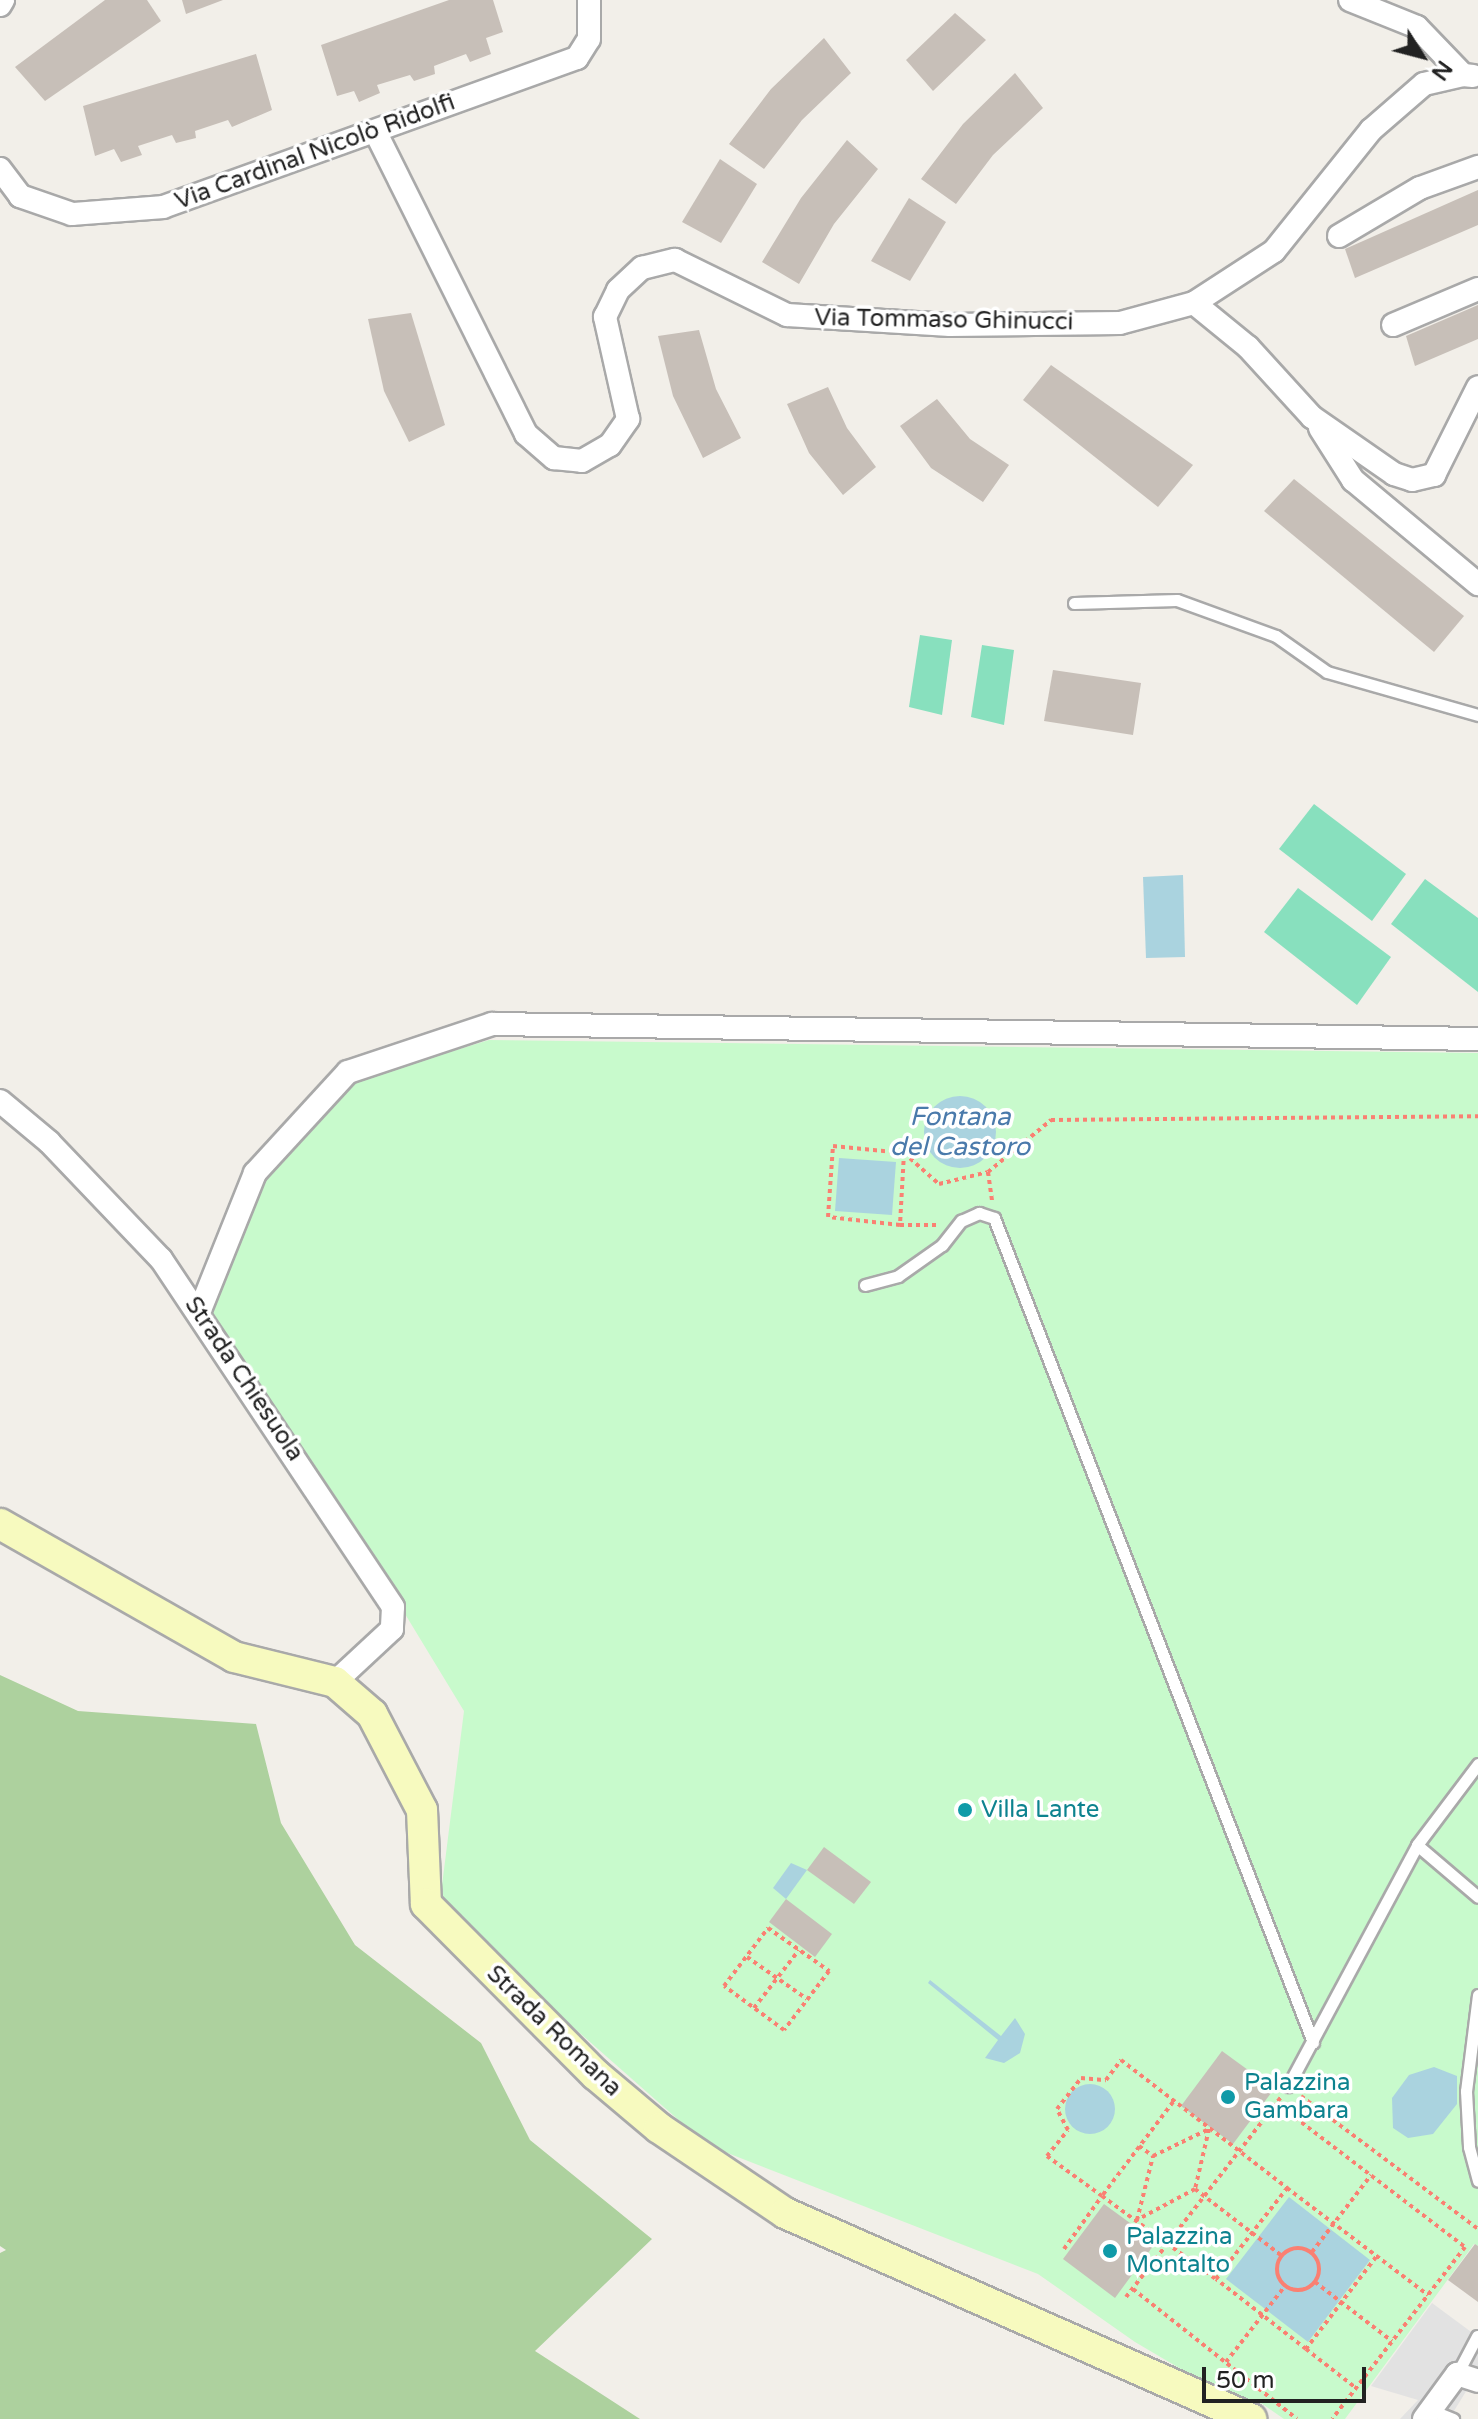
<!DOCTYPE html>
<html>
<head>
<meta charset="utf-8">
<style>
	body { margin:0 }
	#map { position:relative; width:1478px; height:2419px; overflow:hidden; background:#f2efe9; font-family:"Varela Round",sans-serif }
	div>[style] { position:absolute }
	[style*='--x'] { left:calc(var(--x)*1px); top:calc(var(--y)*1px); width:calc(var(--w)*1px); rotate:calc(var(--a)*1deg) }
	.forest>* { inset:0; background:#add19e }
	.park>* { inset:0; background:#c8facc }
	.pitch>* { inset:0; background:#88e0be }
	.parking>* { inset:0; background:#e2e2e2 }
	.water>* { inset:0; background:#aad3df }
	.round { border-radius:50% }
	.building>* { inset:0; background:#c7bfb8 }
	.path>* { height:4px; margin-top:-2px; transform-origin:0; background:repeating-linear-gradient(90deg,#fa8072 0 4px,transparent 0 8px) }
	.path>.ring { margin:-2px; padding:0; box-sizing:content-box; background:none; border:4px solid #fa8072; border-radius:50% }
	.roads { filter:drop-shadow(2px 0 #a9a9a9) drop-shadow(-2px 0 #a9a9a9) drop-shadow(0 2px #a9a9a9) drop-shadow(0 -2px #a9a9a9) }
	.lane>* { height:11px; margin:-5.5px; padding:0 5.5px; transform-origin:5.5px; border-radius:5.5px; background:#fff }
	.street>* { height:22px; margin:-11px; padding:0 11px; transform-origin:11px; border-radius:11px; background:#fff }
	.secondary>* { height:30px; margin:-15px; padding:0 15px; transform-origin:15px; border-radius:15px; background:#f7fabf }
	.dots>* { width:22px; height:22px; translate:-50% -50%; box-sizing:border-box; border:4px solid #fff; border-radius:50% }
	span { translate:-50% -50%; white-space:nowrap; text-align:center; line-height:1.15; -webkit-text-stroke:7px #fff; paint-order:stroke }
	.street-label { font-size:24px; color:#222 }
	.culture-label { font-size:24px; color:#0d838f }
	.left { translate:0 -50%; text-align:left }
	.water-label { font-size:26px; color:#4a7aab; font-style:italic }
	.north { position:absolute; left:1382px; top:16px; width:80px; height:80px; -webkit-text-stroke:6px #fff; paint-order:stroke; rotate:126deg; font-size:22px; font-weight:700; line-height:32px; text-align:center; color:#222 }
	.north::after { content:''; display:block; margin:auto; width:28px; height:36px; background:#222; clip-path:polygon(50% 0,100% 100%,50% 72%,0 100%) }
	.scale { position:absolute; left:1202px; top:2367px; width:164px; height:36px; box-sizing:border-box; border:4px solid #222; border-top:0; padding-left:10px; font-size:24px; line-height:28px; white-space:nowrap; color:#222; -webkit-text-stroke:6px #fff; paint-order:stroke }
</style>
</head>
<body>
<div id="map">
	<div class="forest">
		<div style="clip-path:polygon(0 1675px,78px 1711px,256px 1724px,281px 1823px,355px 1945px,481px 2043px,530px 2140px,652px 2239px,535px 2351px,640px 2419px,0 2419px,0 2253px,6px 2250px,0 2246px)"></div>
	</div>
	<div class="park">
		<div style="clip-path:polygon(489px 1040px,1478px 1053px,1478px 2246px,1474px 2244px,1345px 2419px,1284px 2419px,1261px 2403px,1254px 2412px,1135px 2342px,1038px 2274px,707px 2145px,439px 1909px,464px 1711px,340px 1507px,212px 1313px,262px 1175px,351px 1082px)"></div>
	</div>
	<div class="pitch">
		<div style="clip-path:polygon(920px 635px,952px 640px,942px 715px,909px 707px)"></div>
		<div style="clip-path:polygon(982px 645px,1014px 650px,1004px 725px,971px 717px)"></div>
		<div style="clip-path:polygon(1314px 804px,1406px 874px,1372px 921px,1279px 849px)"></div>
		<div style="clip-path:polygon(1425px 879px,1478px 918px,1478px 992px,1391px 924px)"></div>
		<div style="clip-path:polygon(1298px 888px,1391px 957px,1357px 1005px,1264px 932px)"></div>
	</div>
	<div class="parking">
		<div style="clip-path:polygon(1432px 2303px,1478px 2337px,1478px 2372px,1449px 2419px,1400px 2419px,1418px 2400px,1371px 2386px)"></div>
	</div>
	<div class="water">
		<div style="clip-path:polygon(1183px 875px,1185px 957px,1146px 958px,1143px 877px)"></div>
		<div class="round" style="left:924px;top:1096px;width:72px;height:72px"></div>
		<div style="clip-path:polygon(839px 1158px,896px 1162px,892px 1215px,835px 1211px)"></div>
		<div style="clip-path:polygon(791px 1863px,807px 1870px,786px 1899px,773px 1888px)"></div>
		<div style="clip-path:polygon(930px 1980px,1001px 2036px,1015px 2018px,1025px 2034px,1020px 2053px,1004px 2063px,985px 2058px,998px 2040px,928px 1983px)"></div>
		<div style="clip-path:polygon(1434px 2067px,1457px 2076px,1457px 2104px,1433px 2134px,1408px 2138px,1393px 2128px,1392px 2098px,1409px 2075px)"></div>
		<div class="round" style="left:1065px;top:2084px;width:50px;height:50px"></div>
		<div style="clip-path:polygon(1289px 2197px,1370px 2260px,1308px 2342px,1226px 2279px)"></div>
	</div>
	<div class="building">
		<div style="clip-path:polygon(105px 0,147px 0,161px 21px,45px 101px,15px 67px)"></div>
		<div style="clip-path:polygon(182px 0,223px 0,186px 14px)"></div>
		<div style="clip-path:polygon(449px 0,493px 0,503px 32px,486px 38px,491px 54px,470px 62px,466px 54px,434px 66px,435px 74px,414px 81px,410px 75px,377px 85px,380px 93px,359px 102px,354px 91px,337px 96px,321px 45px)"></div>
		<div style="clip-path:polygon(955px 13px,986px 40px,933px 91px,906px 60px)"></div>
		<div style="clip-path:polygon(824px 38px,851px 73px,802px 120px,764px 169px,729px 144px,771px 89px)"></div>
		<div style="clip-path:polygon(256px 54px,272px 110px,232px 127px,228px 120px,195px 131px,196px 138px,176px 143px,172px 135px,138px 146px,142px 155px,121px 162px,114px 149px,95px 156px,83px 106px)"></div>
		<div style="clip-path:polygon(1015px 73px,1043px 108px,993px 155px,956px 204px,921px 179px,963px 124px)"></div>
		<div style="clip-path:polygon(847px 140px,878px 169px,834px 224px,799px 284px,762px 262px,801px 198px)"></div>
		<div style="clip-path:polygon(720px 159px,757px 184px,721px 243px,682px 222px)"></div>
		<div style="clip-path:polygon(1478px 190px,1478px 225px,1355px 278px,1345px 249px)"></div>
		<div style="clip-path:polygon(909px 198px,946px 222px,910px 281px,871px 261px)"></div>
		<div style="clip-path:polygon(1478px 305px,1478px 339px,1415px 366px,1406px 336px)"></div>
		<div style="clip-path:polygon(411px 313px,445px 425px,409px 442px,384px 391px,368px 319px)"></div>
		<div style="clip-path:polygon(699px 330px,716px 389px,741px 438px,703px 458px,673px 396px,658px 336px)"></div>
		<div style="clip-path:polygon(1051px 365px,1193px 465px,1158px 507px,1023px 400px)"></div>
		<div style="clip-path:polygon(828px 387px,847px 428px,876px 467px,843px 495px,809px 453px,787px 404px)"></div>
		<div style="clip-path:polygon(937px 399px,970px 439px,1009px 465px,983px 502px,931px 468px,900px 426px)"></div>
		<div style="clip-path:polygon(1294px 479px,1464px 616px,1434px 652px,1264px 511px)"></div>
		<div style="clip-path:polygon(1053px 670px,1141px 683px,1133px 735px,1044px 721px)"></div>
		<div style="clip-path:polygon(824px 1847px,871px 1882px,854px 1904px,807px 1870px)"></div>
		<div style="clip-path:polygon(786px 1899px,832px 1934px,815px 1957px,769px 1922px)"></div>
		<div style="clip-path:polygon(1222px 2051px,1274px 2089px,1233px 2144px,1181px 2106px)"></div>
		<div style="clip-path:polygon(1104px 2204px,1156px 2242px,1115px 2298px,1063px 2259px)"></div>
		<div style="clip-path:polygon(1475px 2244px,1478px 2246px,1478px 2302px,1448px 2280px)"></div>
	</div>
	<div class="path">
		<div style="--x:904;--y:1153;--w:72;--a:93.2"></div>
		<div style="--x:900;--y:1225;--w:72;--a:-173.7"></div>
		<div style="--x:828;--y:1217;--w:71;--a:-86"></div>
		<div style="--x:833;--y:1146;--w:71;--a:5.6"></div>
		<div style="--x:904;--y:1153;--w:47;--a:41.5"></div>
		<div style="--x:939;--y:1184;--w:50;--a:-13.8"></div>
		<div style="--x:988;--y:1172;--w:82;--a:-39.5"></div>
		<div style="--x:1051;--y:1120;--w:427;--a:-0.5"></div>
		<div style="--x:988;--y:1172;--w:29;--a:82"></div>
		<div style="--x:900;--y:1225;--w:37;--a:0"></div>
		<div style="--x:768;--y:1928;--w:75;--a:35.2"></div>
		<div style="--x:829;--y:1971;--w:74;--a:127.3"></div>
		<div style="--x:784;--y:2030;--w:74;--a:-143.7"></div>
		<div style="--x:724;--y:1986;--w:73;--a:-52.8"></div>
		<div style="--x:747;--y:1957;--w:73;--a:35"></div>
		<div style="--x:754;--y:2008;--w:73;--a:-52.2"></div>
		<div style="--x:1301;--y:2096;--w:221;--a:36.9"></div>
		<div style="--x:1173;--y:2102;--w:118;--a:127.1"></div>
		<div style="--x:1102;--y:2196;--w:141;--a:36.1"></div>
		<div style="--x:1276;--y:2103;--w:238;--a:37.3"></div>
		<div style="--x:1465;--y:2247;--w:217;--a:127.7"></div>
		<div style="--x:1209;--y:2129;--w:62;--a:103.1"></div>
		<div style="--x:1195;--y:2189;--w:66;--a:151.9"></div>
		<div style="--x:1137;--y:2220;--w:66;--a:-76"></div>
		<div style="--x:1153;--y:2156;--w:62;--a:-25.7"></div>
		<div style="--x:1139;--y:2146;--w:17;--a:36"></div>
		<div style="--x:1195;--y:2189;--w:110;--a:37.6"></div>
		<div class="ring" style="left:1277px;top:2248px;width:38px;height:38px"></div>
		<div style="--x:1064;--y:2249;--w:65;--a:-54.4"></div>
		<div style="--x:1102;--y:2196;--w:68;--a:-144"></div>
		<div style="--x:1047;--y:2156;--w:33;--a:-51"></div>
		<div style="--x:1068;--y:2130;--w:24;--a:-118"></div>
		<div style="--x:1057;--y:2109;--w:39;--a:-52"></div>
		<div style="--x:1081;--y:2078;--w:25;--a:5"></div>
		<div style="--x:1106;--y:2080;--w:25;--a:-53"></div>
		<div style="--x:1121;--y:2060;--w:210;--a:37.6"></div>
		<div style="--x:1312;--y:2252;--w:97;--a:-52.5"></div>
		<div style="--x:1376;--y:2257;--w:116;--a:127.3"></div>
		<div style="--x:1306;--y:2349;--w:114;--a:-142.1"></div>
		<div style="--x:1216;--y:2279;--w:115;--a:-52"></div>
		<div style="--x:1287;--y:2188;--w:177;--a:37.2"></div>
		<div style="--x:1315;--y:2282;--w:97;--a:37.5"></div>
		<div style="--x:1133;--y:2289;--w:209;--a:38.4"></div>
		<div style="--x:1126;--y:2297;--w:253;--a:-52.2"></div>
		<div style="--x:1306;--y:2349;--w:63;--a:38"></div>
		<div style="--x:1226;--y:2362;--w:96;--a:-52.2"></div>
	</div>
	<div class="roads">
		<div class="lane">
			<div style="--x:1074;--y:603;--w:103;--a:-1.7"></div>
			<div style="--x:1177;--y:600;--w:105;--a:20"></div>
			<div style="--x:1276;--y:636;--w:62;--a:35.2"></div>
			<div style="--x:1327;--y:672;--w:157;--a:15.9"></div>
			<div style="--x:865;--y:1285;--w:34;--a:-15"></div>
			<div style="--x:898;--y:1276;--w:54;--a:-35.2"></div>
			<div style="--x:942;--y:1245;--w:31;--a:-52"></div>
			<div style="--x:961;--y:1221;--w:20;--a:-24"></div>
			<div style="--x:979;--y:1213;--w:16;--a:18"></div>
			<div style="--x:994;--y:1218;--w:884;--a:68.84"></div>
			<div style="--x:1478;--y:1764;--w:101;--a:127"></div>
			<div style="--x:1417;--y:1845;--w:80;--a:40.4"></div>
			<div style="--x:1478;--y:1995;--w:97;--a:97.1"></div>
			<div style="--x:1466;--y:2091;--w:56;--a:86.9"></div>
			<div style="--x:1469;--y:2147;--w:35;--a:75"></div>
			<div style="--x:1288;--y:2086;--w:273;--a:-61.8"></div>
			<div style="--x:1457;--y:2374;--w:43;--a:-62.2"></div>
			<div style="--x:1431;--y:2410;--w:24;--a:22"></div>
		</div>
		<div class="street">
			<div style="--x:1350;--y:0;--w:72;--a:21.9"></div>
			<div style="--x:1417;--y:27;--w:66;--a:46.2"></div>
			<div style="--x:1463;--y:75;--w:10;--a:6"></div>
			<div style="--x:0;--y:5;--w:6;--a:-59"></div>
			<div style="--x:376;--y:133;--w:336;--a:63.5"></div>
			<div style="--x:526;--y:434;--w:37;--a:41"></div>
			<div style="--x:554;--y:458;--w:28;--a:6"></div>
			<div style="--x:582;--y:461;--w:32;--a:-30"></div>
			<div style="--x:610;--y:445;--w:32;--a:-55"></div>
			<div style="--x:628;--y:419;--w:105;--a:-102.7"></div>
			<div style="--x:605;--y:317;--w:30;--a:-64"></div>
			<div style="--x:618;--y:290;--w:33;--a:-43"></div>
			<div style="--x:642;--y:268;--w:34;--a:-14"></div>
			<div style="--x:675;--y:260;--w:125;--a:26.2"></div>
			<div style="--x:787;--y:315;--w:163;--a:3.5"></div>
			<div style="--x:950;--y:325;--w:170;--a:-0.7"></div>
			<div style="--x:1120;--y:323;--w:77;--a:-15.1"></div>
			<div style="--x:1194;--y:303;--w:95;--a:-33"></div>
			<div style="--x:1274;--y:251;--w:155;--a:-51.3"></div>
			<div style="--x:1371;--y:130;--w:70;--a:-41"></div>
			<div style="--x:1424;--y:84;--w:40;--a:-13"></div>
			<div style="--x:0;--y:169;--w:34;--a:53"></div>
			<div style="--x:20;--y:196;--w:55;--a:19.1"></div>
			<div style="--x:72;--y:214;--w:91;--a:-4.4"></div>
			<div style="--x:163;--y:207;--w:440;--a:-19.8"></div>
			<div style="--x:577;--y:58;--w:22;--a:-58"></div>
			<div style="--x:589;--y:39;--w:39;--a:-90"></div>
			<div style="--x:1339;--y:236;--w:94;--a:-30.7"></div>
			<div style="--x:1420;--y:188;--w:62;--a:-19.9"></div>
			<div style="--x:1194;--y:303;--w:70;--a:39.2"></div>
			<div style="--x:1248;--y:347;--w:95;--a:47.6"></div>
			<div style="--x:1312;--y:417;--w:100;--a:34.8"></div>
			<div style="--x:1394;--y:474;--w:19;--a:18"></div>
			<div style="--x:1412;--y:480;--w:23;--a:-13"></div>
			<div style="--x:1434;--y:475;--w:98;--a:-63.4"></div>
			<div style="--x:1393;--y:325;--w:92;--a:-23"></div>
			<div style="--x:1320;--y:428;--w:62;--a:57.6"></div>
			<div style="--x:1353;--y:480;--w:163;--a:39.8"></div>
			<div style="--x:0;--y:1101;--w:64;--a:39.9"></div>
			<div style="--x:49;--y:1142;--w:162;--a:46.3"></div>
			<div style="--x:161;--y:1259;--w:418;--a:56.3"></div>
			<div style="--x:393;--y:1607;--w:22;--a:93"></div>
			<div style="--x:392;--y:1629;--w:78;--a:137.1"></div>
			<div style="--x:200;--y:1310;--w:148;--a:-68.1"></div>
			<div style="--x:255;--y:1173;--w:137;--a:-47.4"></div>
			<div style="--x:348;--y:1072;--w:152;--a:-18.4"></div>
			<div style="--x:492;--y:1024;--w:986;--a:0.87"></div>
			<div style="--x:1424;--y:2419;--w:56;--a:-53.7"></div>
			<div style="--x:1457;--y:2374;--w:22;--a:18"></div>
		</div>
		<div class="secondary">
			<div style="--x:0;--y:1524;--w:269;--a:29.6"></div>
			<div style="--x:234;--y:1657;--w:104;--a:13.9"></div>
			<div style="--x:335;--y:1682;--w:49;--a:40.9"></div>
			<div style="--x:372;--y:1714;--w:108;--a:62.5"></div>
			<div style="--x:422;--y:1810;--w:94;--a:87.6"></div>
			<div style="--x:426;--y:1904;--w:241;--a:45.2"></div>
			<div style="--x:596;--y:2075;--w:82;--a:40.1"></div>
			<div style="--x:659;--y:2128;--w:152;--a:34"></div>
			<div style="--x:785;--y:2213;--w:510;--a:23.85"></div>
		</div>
	</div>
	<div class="dots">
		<div style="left:965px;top:1810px;background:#0f9aa8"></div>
		<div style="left:1228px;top:2097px;background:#0f9aa8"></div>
		<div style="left:1110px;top:2251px;background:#0f9aa8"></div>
	</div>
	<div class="street-label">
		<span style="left:315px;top:152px;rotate:-20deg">Via Cardinal Nicolò Ridolfi</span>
		<span style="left:944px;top:320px;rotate:1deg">Via Tommaso Ghinucci</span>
		<span style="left:244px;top:1379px;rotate:56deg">Strada Chiesuola</span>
		<span style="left:554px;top:2031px;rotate:44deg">Strada Romana</span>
	</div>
	<div class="culture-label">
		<span class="left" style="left:981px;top:1810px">Villa Lante</span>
		<span class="left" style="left:1244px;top:2097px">Palazzina<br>Gambara</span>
		<span class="left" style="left:1126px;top:2251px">Palazzina<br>Montalto</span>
	</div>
	<div class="water-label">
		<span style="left:960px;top:1132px">Fontana<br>del Castoro</span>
	</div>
	<div class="north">N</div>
	<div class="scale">50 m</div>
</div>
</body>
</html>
